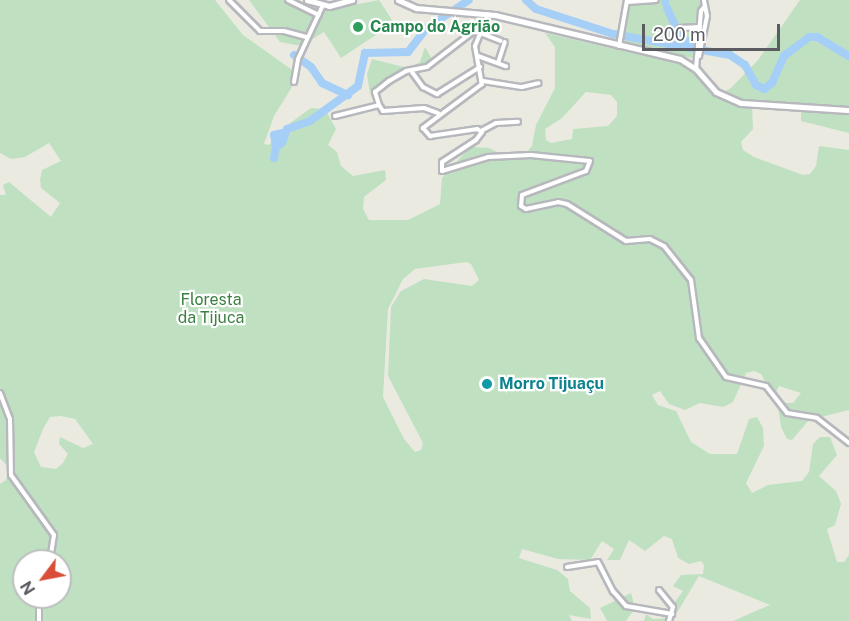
<!DOCTYPE html>
<html>
<head>
<meta charset="utf-8">
<style>
	body { margin:0 }
	#map { position:relative; width:849px; height:621px; overflow:hidden; background:#ebeae1; font-family:"Public Sans",sans-serif }
	div>[style] { position:absolute }
	[style*='--x'] { left:calc(var(--x)*1px); top:calc(var(--y)*1px); width:calc(var(--w)*1px); rotate:calc(var(--a)*1deg) }
	.green>* { inset:0; background:#bfe1c1 }
	.river>* { height:8px; margin:-4px; padding:0 4px; transform-origin:4px; border-radius:4px; background:#a5cff7 }
	.roads { filter:drop-shadow(2px 0 #b7b8bd) drop-shadow(-2px 0 #b7b8bd) drop-shadow(0 2px #b7b8bd) drop-shadow(0 -2px #b7b8bd) }
	.minor>* { height:4px; margin:-2px; padding:0 2px; transform-origin:2px; border-radius:2px; background:#fff }
	.secondary>* { height:5px; margin:-2.5px; padding:0 2.5px; transform-origin:2.5px; border-radius:2.5px; background:#fff }
	.dots>* { width:16px; height:16px; translate:-50% -50%; box-sizing:border-box; border:3px solid #fff; border-radius:50% }
	span { translate:-50% -50%; white-space:nowrap; text-align:center; line-height:1.15; -webkit-text-stroke:4.5px #fff; paint-order:stroke }
	.leisure-label { font-size:16px; color:#27864d; font-weight:700 }
	.left { translate:0 -50%; text-align:left }
	.park-label { font-size:16px; color:#3b7f41 }
	.culture-label { font-size:16px; color:#0d838f; font-weight:700 }
	.north { position:absolute; left:12px; top:549px; width:60px; height:60px; box-sizing:border-box; background:#fff; border:2px solid #bdbec0; border-radius:50%; rotate:238deg; font-size:16px; font-weight:700; line-height:24px; text-align:center; color:#5a5c61 }
	.north::after { content:''; display:block; margin:auto; width:21px; height:27px; background:#da4d38; clip-path:polygon(50% 0,100% 100%,50% 72%,0 100%) }
	.scale { position:absolute; left:642px; top:24px; width:138px; height:27px; box-sizing:border-box; border:3px solid #5a5c61; border-top:0; padding-left:8px; font-size:18px; line-height:21px; white-space:nowrap; color:#5a5c61; -webkit-text-stroke:4px #fff; paint-order:stroke }
</style>
</head>
<body>
<div id="map">
	<div class="green">
		<div style="clip-path:polygon(evenodd,0 0,215px 0,243px 35px,295px 72px,292px 87px,274px 116px,264px 144px,269px 145px,286px 126px,311px 108px,325px 109px,336px 129px,328px 145px,337px 152px,341px 166px,353px 176px,385px 170px,386px 180px,364px 197px,363px 209px,369px 220px,408px 220px,440px 204px,442px 178px,470px 147px,489px 148px,506px 157px,524px 155px,532px 146px,536px 125px,555px 88px,555px 47px,545px 33px,698px 68px,720px 94px,731px 88px,758px 60px,800px 0,849px 0,849px 133px,801px 121px,801px 105px,752px 103px,753px 129px,741px 142px,743px 150px,754px 157px,803px 175px,810px 174px,816px 166px,819px 146px,849px 150px,849px 410px,809px 420px,792px 440px,787px 439px,781px 427px,778px 407px,780px 403px,793px 403px,801px 393px,779px 386px,776px 392px,770px 391px,761px 374px,754px 371px,746px 373px,733px 402px,723px 407px,700px 403px,685px 410px,669px 404px,660px 391px,652px 395px,658px 405px,676px 411px,691px 442px,710px 454px,737px 454px,749px 419px,757px 417px,763px 428px,764px 446px,746px 483px,752px 493px,768px 485px,802px 481px,809px 472px,813px 444px,820px 437px,830px 437px,837px 455px,819px 476px,836px 491px,841px 504px,835px 525px,827px 529px,837px 562px,844px 562px,849px 555px,849px 621px,733px 621px,770px 605px,699px 576px,672px 621px,644px 621px,646px 614px,653px 619px,670px 618px,672px 606px,683px 591px,673px 586px,681px 575px,703px 574px,704px 565px,701px 561px,689px 564px,678px 558px,672px 539px,664px 536px,645px 551px,629px 540px,620px 560px,607px 560px,614px 549px,602px 541px,590px 560px,558px 559px,522px 549px,519px 558px,557px 570px,568px 579px,570px 591px,590px 608px,591px 619px,569px 615px,572px 621px,0 621px,0 484px,6px 480px,9px 468px,0 458px,0 195px,6px 195px,3px 185px,9px 182px,51px 217px,60px 203px,41px 188px,40px 180px,42px 170px,61px 161px,49px 143px,25px 157px,11px 159px,0 153px,0 0,586px 92px,611px 95px,617px 102px,617px 116px,608px 126px,573px 129px,572px 139px,551px 143px,546px 140px,545px 129px,562px 118px,586px 92px,0 0,466px 262px,471px 264px,479px 280px,472px 286px,424px 279px,401px 291px,391px 307px,388px 376px,423px 443px,421px 450px,415px 452px,404px 439px,383px 397px,388px 309px,403px 279px,415px 269px,466px 262px,0 0,61px 416px,75px 419px,93px 444px,83px 448px,60px 437px,59px 444px,68px 454px,63px 463px,56px 469px,41px 467px,34px 452px,43px 429px,50px 417px,61px 416px,0 0,24px 561px,60px 561px,60px 597px,24px 597px,24px 561px)"></div>
		<div style="clip-path:polygon(249px 0,295px 0,318px 12px,379px 0,394px 23px,341px 58px,324px 32px,301px 46px,280px 42px)"></div>
		<div style="clip-path:polygon(659px 0,702px 0,696px 59px,625px 42px,629px 4px,652px 4px)"></div>
		<div style="clip-path:polygon(425px 47px,434px 62px,408px 70px,370px 94px,367px 74px,372px 59px,408px 68px,420px 62px)"></div>
		<div style="clip-path:polygon(631px 593px,635px 608px,626px 621px,607px 621px,600px 608px)"></div>
	</div>
	<div class="river">
		<div style="--x:526;--y:0;--w:13;--a:42"></div>
		<div style="--x:536;--y:9;--w:81;--a:18"></div>
		<div style="--x:613;--y:34;--w:119;--a:10.2"></div>
		<div style="--x:730;--y:55;--w:18;--a:34"></div>
		<div style="--x:745;--y:65;--w:23;--a:61"></div>
		<div style="--x:756;--y:85;--w:9;--a:27"></div>
		<div style="--x:764;--y:89;--w:10;--a:-37"></div>
		<div style="--x:772;--y:83;--w:30;--a:-66"></div>
		<div style="--x:784;--y:56;--w:31;--a:-37"></div>
		<div style="--x:809;--y:37;--w:8;--a:0"></div>
		<div style="--x:817;--y:37;--w:37;--a:31"></div>
		<div style="--x:665;--y:0;--w:2;--a:90"></div>
		<div style="--x:667;--y:8;--w:29;--a:65"></div>
		<div style="--x:679;--y:34;--w:19;--a:43"></div>
		<div style="--x:294;--y:55;--w:21;--a:35"></div>
		<div style="--x:311;--y:67;--w:19;--a:55"></div>
		<div style="--x:322;--y:83;--w:29;--a:25"></div>
		<div style="--x:276;--y:147;--w:12;--a:-99"></div>
		<div style="--x:274;--y:135;--w:9;--a:-13"></div>
		<div style="--x:274;--y:158;--w:11;--a:-80"></div>
		<div style="--x:276;--y:147;--w:7;--a:-34"></div>
		<div style="--x:282;--y:143;--w:15;--a:-70"></div>
		<div style="--x:287;--y:129;--w:24;--a:-19"></div>
		<div style="--x:310;--y:121;--w:59;--a:-36.1"></div>
		<div style="--x:358;--y:86;--w:34;--a:-78"></div>
		<div style="--x:365;--y:53;--w:43;--a:-1.3"></div>
		<div style="--x:408;--y:52;--w:31;--a:-52"></div>
		<div style="--x:427;--y:28;--w:50;--a:-33.7"></div>
	</div>
	<div class="roads">
		<div class="minor">
			<div style="--x:229;--y:0;--w:44;--a:45"></div>
			<div style="--x:260;--y:31;--w:24;--a:0"></div>
			<div style="--x:284;--y:31;--w:24;--a:15"></div>
			<div style="--x:288;--y:0;--w:34;--a:26"></div>
			<div style="--x:627;--y:2;--w:29;--a:-4"></div>
			<div style="--x:488;--y:14;--w:35;--a:112"></div>
			<div style="--x:475;--y:46;--w:39;--a:80"></div>
			<div style="--x:482;--y:84;--w:74;--a:143.3"></div>
			<div style="--x:423;--y:128;--w:11;--a:49"></div>
			<div style="--x:430;--y:136;--w:48;--a:-8.5"></div>
			<div style="--x:477;--y:129;--w:6;--a:31"></div>
			<div style="--x:482;--y:132;--w:10;--a:127"></div>
			<div style="--x:476;--y:140;--w:40;--a:147.1"></div>
			<div style="--x:442;--y:162;--w:9;--a:90"></div>
			<div style="--x:442;--y:171;--w:48;--a:-16.9"></div>
			<div style="--x:488;--y:157;--w:43;--a:-2.7"></div>
			<div style="--x:531;--y:155;--w:59;--a:5.8"></div>
			<div style="--x:590;--y:161;--w:11;--a:112"></div>
			<div style="--x:586;--y:171;--w:68;--a:159.4"></div>
			<div style="--x:522;--y:195;--w:11;--a:95"></div>
			<div style="--x:521;--y:206;--w:6;--a:31"></div>
			<div style="--x:526;--y:209;--w:33;--a:-12"></div>
			<div style="--x:558;--y:202;--w:9;--a:13"></div>
			<div style="--x:567;--y:204;--w:70;--a:32.1"></div>
			<div style="--x:626;--y:241;--w:24;--a:-5"></div>
			<div style="--x:650;--y:239;--w:16;--a:27"></div>
			<div style="--x:664;--y:246;--w:43;--a:51.5"></div>
			<div style="--x:691;--y:280;--w:59;--a:82.1"></div>
			<div style="--x:699;--y:338;--w:47;--a:55.3"></div>
			<div style="--x:726;--y:377;--w:41;--a:12.7"></div>
			<div style="--x:766;--y:386;--w:34;--a:52"></div>
			<div style="--x:787;--y:413;--w:30;--a:9"></div>
			<div style="--x:817;--y:418;--w:41;--a:38"></div>
			<div style="--x:680;--y:28;--w:20;--a:-3"></div>
			<div style="--x:480;--y:33;--w:22;--a:21"></div>
			<div style="--x:619;--y:46;--w:47;--a:-80.1"></div>
			<div style="--x:478;--y:56;--w:30;--a:20"></div>
			<div style="--x:699;--y:56;--w:41;--a:-78.7"></div>
			<div style="--x:707;--y:16;--w:16;--a:-101"></div>
			<div style="--x:498;--y:63;--w:22;--a:-72"></div>
			<div style="--x:696;--y:69;--w:58;--a:-85.1"></div>
			<div style="--x:701;--y:11;--w:6;--a:-51"></div>
			<div style="--x:412;--y:72;--w:19;--a:54"></div>
			<div style="--x:423;--y:87;--w:16;--a:27"></div>
			<div style="--x:437;--y:94;--w:51;--a:-32.1"></div>
			<div style="--x:483;--y:81;--w:39;--a:9"></div>
			<div style="--x:522;--y:87;--w:17;--a:-13"></div>
			<div style="--x:294;--y:82;--w:23;--a:-80"></div>
			<div style="--x:298;--y:59;--w:60;--a:-65.2"></div>
			<div style="--x:379;--y:105;--w:14;--a:-107"></div>
			<div style="--x:375;--y:92;--w:18;--a:-38"></div>
			<div style="--x:389;--y:81;--w:20;--a:-30"></div>
			<div style="--x:406;--y:71;--w:21;--a:-11"></div>
			<div style="--x:427;--y:67;--w:71;--a:-37.5"></div>
			<div style="--x:335;--y:116;--w:45;--a:-14"></div>
			<div style="--x:379;--y:105;--w:7;--a:56"></div>
			<div style="--x:383;--y:111;--w:41;--a:-4.2"></div>
			<div style="--x:424;--y:108;--w:15;--a:20"></div>
			<div style="--x:481;--y:131;--w:17;--a:-28"></div>
			<div style="--x:496;--y:123;--w:22;--a:-3"></div>
			<div style="--x:0;--y:393;--w:28;--a:69"></div>
			<div style="--x:10;--y:419;--w:56;--a:89"></div>
			<div style="--x:11;--y:475;--w:74;--a:54.4"></div>
			<div style="--x:54;--y:535;--w:26;--a:99"></div>
			<div style="--x:567;--y:567;--w:31;--a:-9"></div>
			<div style="--x:598;--y:562;--w:33;--a:63"></div>
			<div style="--x:613;--y:591;--w:20;--a:49"></div>
			<div style="--x:626;--y:606;--w:47;--a:9.9"></div>
			<div style="--x:659;--y:590;--w:22;--a:51"></div>
			<div style="--x:673;--y:607;--w:15;--a:106"></div>
			<div style="--x:39;--y:597;--w:24;--a:90"></div>
		</div>
		<div class="secondary">
			<div style="--x:307;--y:0;--w:23;--a:15"></div>
			<div style="--x:329;--y:6;--w:24;--a:-15"></div>
			<div style="--x:398;--y:0;--w:20;--a:24"></div>
			<div style="--x:416;--y:8;--w:79;--a:5.1"></div>
			<div style="--x:495;--y:15;--w:190;--a:13.4"></div>
			<div style="--x:680;--y:59;--w:19;--a:32"></div>
			<div style="--x:696;--y:69;--w:30;--a:49"></div>
			<div style="--x:716;--y:92;--w:27;--a:24"></div>
			<div style="--x:741;--y:103;--w:108;--a:3.7"></div>
		</div>
	</div>
	<div class="dots">
		<div style="left:358px;top:27px;background:#2e9e5b"></div>
		<div style="left:487px;top:384px;background:#0f9aa8"></div>
	</div>
	<div class="leisure-label">
		<span class="left" style="left:370px;top:27px">Campo do Agrião</span>
	</div>
	<div class="park-label">
		<span style="left:211px;top:309px">Floresta<br>da Tijuca</span>
	</div>
	<div class="culture-label">
		<span class="left" style="left:499px;top:384px">Morro Tijuaçu</span>
	</div>
	<div class="north">N</div>
	<div class="scale">200 m</div>
</div>
</body>
</html>
